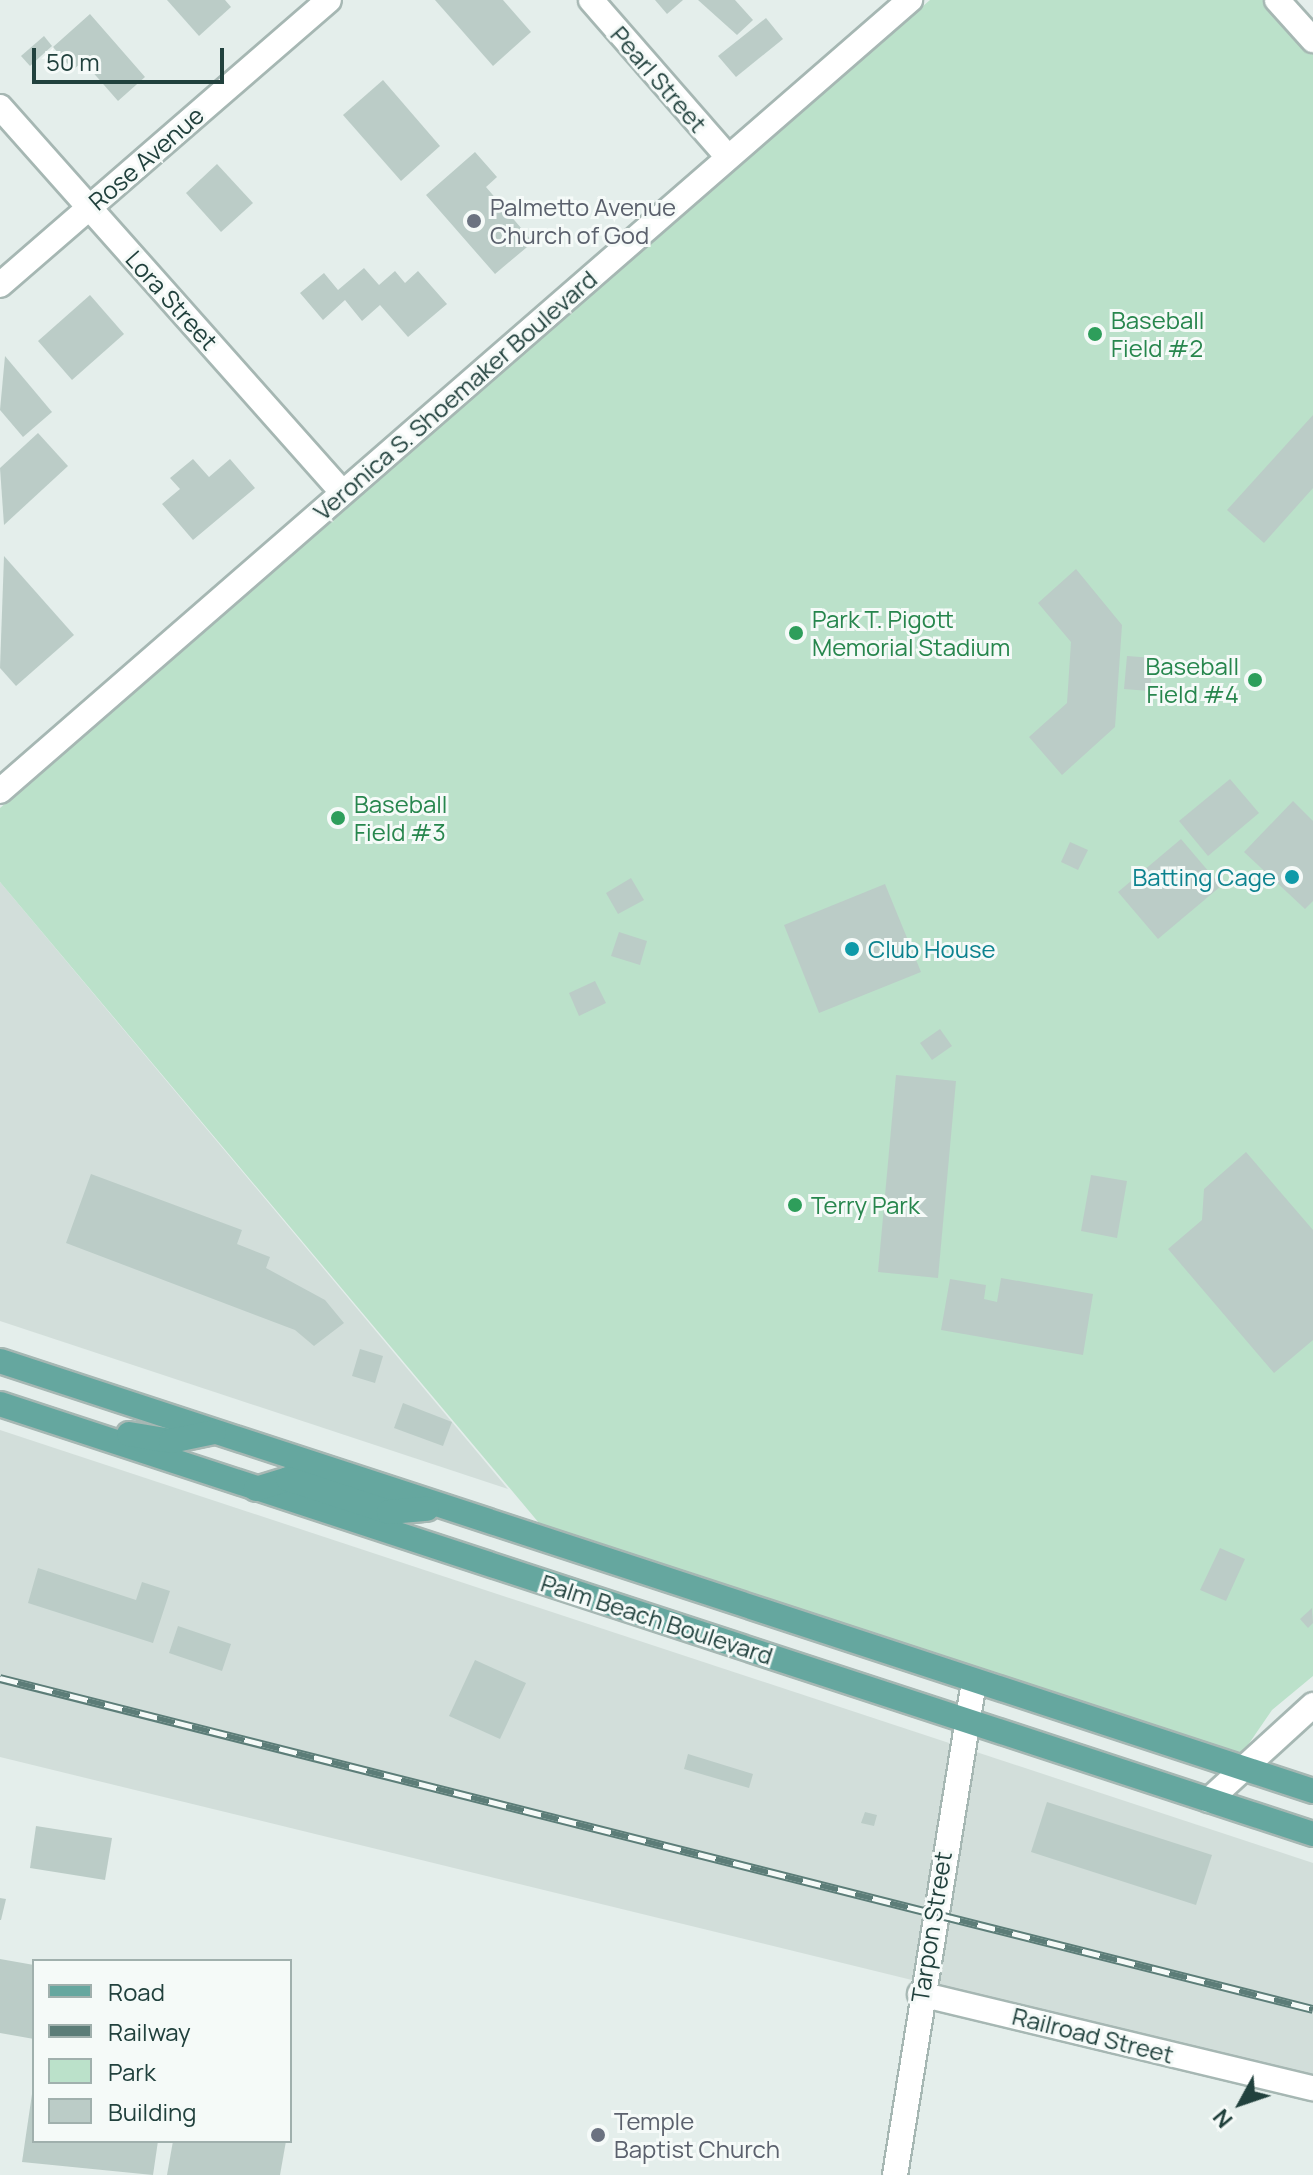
<!DOCTYPE html>
<html>
<head>
<meta charset="utf-8">
<style>
	body { margin:0 }
	#map { position:relative; width:1313px; height:2175px; overflow:hidden; background:#e4eeeb; font-family:Manrope,sans-serif }
	div>[style] { position:absolute }
	[style*='--x'] { left:calc(var(--x)*1px); top:calc(var(--y)*1px); width:calc(var(--w)*1px); rotate:calc(var(--a)*1deg) }
	.built>* { inset:0; background:#d2deda }
	.green>* { inset:0; background:#bbe1ca }
	.building>* { inset:0; background:#bbccc7 }
	.roads { filter:drop-shadow(2px 0 #a6b7b3) drop-shadow(-2px 0 #a6b7b3) drop-shadow(0 2px #a6b7b3) drop-shadow(0 -2px #a6b7b3) }
	.minor>* { height:24px; margin:-12px; padding:0 12px; transform-origin:12px; border-radius:12px; background:#fff }
	.tertiary>* { height:24px; margin:-12px; padding:0 12px; transform-origin:12px; border-radius:12px; background:#fff }
	.primary>* { height:24px; margin:-12px; padding:0 12px; transform-origin:12px; border-radius:12px; background:#65a79f }
	.rail>* { height:9px; margin-top:-4.5px; transform-origin:0; background:repeating-linear-gradient(90deg,#f5faf8 0 18px,#5c7d78 0 36px); box-sizing:border-box; border-block:2px solid #5c7d78 }
	.dots>* { width:22px; height:22px; translate:-50% -50%; box-sizing:border-box; border:4px solid #f5faf8; border-radius:50% }
	span { translate:-50% -50%; white-space:nowrap; text-align:center; line-height:1.15; -webkit-text-stroke:6px #f5faf8; paint-order:stroke }
	.street-label { font-size:24px; color:#21413d }
	.worship-label { font-size:24px; color:#5b616d }
	.left { translate:0 -50%; text-align:left }
	.leisure-label { font-size:24px; color:#27864d }
	.right { translate:-100% -50%; text-align:right }
	.culture-label { font-size:24px; color:#0d838f }
	.legend { position:absolute; left:32px; top:1959px; width:260px; height:184px; box-sizing:border-box; background:#f5faf8; border:2px solid #a0b0ad; margin:0; padding:10px 14px; list-style:none; font-size:24px; color:#21413d }
	.legend li { display:flex; align-items:center; gap:16px; height:40px }
	.legend b { width:40px; border:2px solid #a0b0ad }
	.north { position:absolute; left:1201px; top:2063px; width:80px; height:80px; -webkit-text-stroke:6px #f5faf8; paint-order:stroke; rotate:230deg; font-size:22px; font-weight:700; line-height:32px; text-align:center; color:#21413d }
	.north::after { content:''; display:block; margin:auto; width:28px; height:36px; background:#21413d; clip-path:polygon(50% 0,100% 100%,50% 72%,0 100%) }
	.scale { position:absolute; left:32px; top:48px; width:192px; height:36px; box-sizing:border-box; border:4px solid #21413d; border-top:0; padding-left:10px; font-size:24px; line-height:28px; white-space:nowrap; color:#21413d; -webkit-text-stroke:6px #f5faf8; paint-order:stroke }
</style>
</head>
<body>
<div id="map">
	<div class="built">
		<div style="clip-path:polygon(0 882px,508px 1489px,0 1321px)"></div>
		<div style="clip-path:polygon(0 1430px,1313px 1863px,1313px 2078px,0 1757px)"></div>
	</div>
	<div class="green">
		<div style="clip-path:polygon(930px 0,1272px 0,1313px 47px,1313px 1676px,1272px 1710px,1237px 1761px,555px 1542px,0 882px,0 808px)"></div>
	</div>
	<div class="building">
		<div style="clip-path:polygon(167px 0,225px 0,231px 7px,199px 36px)"></div>
		<div style="clip-path:polygon(435px 0,503px 0,531px 32px,493px 66px)"></div>
		<div style="clip-path:polygon(655px 0,683px 0,667px 14px)"></div>
		<div style="clip-path:polygon(698px 0,735px 0,753px 20px,737px 35px)"></div>
		<div style="clip-path:polygon(90px 14px,145px 77px,118px 101px,83px 61px,73px 70px,53px 47px)"></div>
		<div style="clip-path:polygon(766px 18px,783px 39px,736px 77px,718px 56px)"></div>
		<div style="clip-path:polygon(44px 36px,52px 46px,30px 66px,21px 56px)"></div>
		<div style="clip-path:polygon(383px 80px,440px 146px,401px 181px,343px 115px)"></div>
		<div style="clip-path:polygon(475px 152px,497px 177px,486px 187px,533px 242px,495px 274px,426px 195px)"></div>
		<div style="clip-path:polygon(217px 164px,253px 203px,221px 232px,186px 193px)"></div>
		<div style="clip-path:polygon(364px 268px,379px 285px,395px 271px,405px 283px,418px 271px,447px 304px,408px 337px,380px 305px,362px 321px,345px 300px,323px 320px,300px 293px,324px 273px,338px 290px)"></div>
		<div style="clip-path:polygon(90px 295px,124px 334px,72px 380px,38px 341px)"></div>
		<div style="clip-path:polygon(5px 356px,52px 412px,23px 437px,0 410px)"></div>
		<div style="clip-path:polygon(1313px 415px,1313px 488px,1264px 543px,1227px 510px)"></div>
		<div style="clip-path:polygon(38px 433px,68px 466px,4px 525px,0 468px)"></div>
		<div style="clip-path:polygon(193px 459px,209px 477px,230px 459px,255px 488px,193px 540px,162px 504px,180px 489px,170px 478px)"></div>
		<div style="clip-path:polygon(4px 556px,74px 635px,16px 686px,0 668px)"></div>
		<div style="clip-path:polygon(1076px 569px,1122px 625px,1115px 727px,1062px 775px,1029px 737px,1067px 703px,1071px 642px,1038px 603px)"></div>
		<div style="clip-path:polygon(1127px 656px,1153px 658px,1150px 691px,1124px 689px)"></div>
		<div style="clip-path:polygon(1230px 779px,1259px 813px,1208px 856px,1179px 821px)"></div>
		<div style="clip-path:polygon(1293px 801px,1313px 821px,1313px 901px,1305px 909px,1244px 852px)"></div>
		<div style="clip-path:polygon(1181px 839px,1221px 886px,1158px 939px,1118px 892px)"></div>
		<div style="clip-path:polygon(1070px 842px,1088px 850px,1078px 870px,1061px 862px)"></div>
		<div style="clip-path:polygon(631px 878px,644px 900px,618px 914px,606px 893px)"></div>
		<div style="clip-path:polygon(885px 884px,921px 972px,819px 1013px,784px 925px)"></div>
		<div style="clip-path:polygon(619px 932px,647px 941px,640px 965px,611px 956px)"></div>
		<div style="clip-path:polygon(595px 981px,606px 1003px,579px 1016px,569px 993px)"></div>
		<div style="clip-path:polygon(940px 1029px,952px 1046px,932px 1060px,920px 1043px)"></div>
		<div style="clip-path:polygon(896px 1075px,956px 1081px,938px 1278px,878px 1272px)"></div>
		<div style="clip-path:polygon(1246px 1152px,1313px 1230px,1313px 1340px,1274px 1373px,1168px 1249px,1202px 1220px,1204px 1189px)"></div>
		<div style="clip-path:polygon(91px 1174px,242px 1230px,237px 1244px,270px 1257px,266px 1268px,325px 1300px,344px 1323px,314px 1346px,295px 1330px,66px 1243px)"></div>
		<div style="clip-path:polygon(1091px 1175px,1127px 1181px,1117px 1238px,1081px 1231px)"></div>
		<div style="clip-path:polygon(1001px 1278px,1093px 1294px,1083px 1355px,941px 1330px,950px 1279px,986px 1285px,984px 1299px,997px 1302px)"></div>
		<div style="clip-path:polygon(360px 1349px,383px 1356px,375px 1383px,352px 1376px)"></div>
		<div style="clip-path:polygon(403px 1403px,452px 1422px,443px 1446px,394px 1428px)"></div>
		<div style="clip-path:polygon(1220px 1548px,1245px 1559px,1226px 1601px,1200px 1590px)"></div>
		<div style="clip-path:polygon(38px 1568px,136px 1600px,142px 1582px,170px 1591px,153px 1643px,28px 1603px)"></div>
		<div style="clip-path:polygon(1312px 1608px,1313px 1623px,1308px 1628px,1300px 1619px)"></div>
		<div style="clip-path:polygon(178px 1626px,231px 1644px,222px 1671px,169px 1653px)"></div>
		<div style="clip-path:polygon(475px 1660px,526px 1683px,500px 1739px,449px 1716px)"></div>
		<div style="clip-path:polygon(688px 1754px,753px 1774px,749px 1788px,684px 1769px)"></div>
		<div style="clip-path:polygon(1047px 1802px,1212px 1855px,1196px 1905px,1031px 1852px)"></div>
		<div style="clip-path:polygon(865px 1812px,877px 1815px,874px 1826px,861px 1823px)"></div>
		<div style="clip-path:polygon(36px 1826px,112px 1838px,105px 1880px,30px 1868px)"></div>
		<div style="clip-path:polygon(0 1898px,6px 1899px,1px 1920px,0 1920px)"></div>
		<div style="clip-path:polygon(0 1959px,34px 1965px,34px 2039px,0 2033px)"></div>
		<div style="clip-path:polygon(32px 2094px,34px 2141px,158px 2141px,153px 2175px,22px 2162px)"></div>
		<div style="clip-path:polygon(173px 2141px,286px 2141px,280px 2175px,167px 2175px)"></div>
	</div>
	<div class="roads">
		<div class="minor">
			<div style="--x:591;--y:0;--w:208;--a:48.9"></div>
			<div style="--x:1277;--y:0;--w:54;--a:48"></div>
			<div style="--x:0;--y:107;--w:516;--a:48.38"></div>
			<div style="--x:0;--y:285;--w:435;--a:-40.9"></div>
			<div style="--x:1209;--y:1800;--w:141;--a:-42.4"></div>
			<div style="--x:920;--y:1994;--w:404;--a:13.5"></div>
			<div style="--x:895;--y:2175;--w:500;--a:-80.91"></div>
		</div>
		<div class="tertiary">
			<div style="--x:0;--y:791;--w:1206;--a:-41"></div>
		</div>
		<div class="primary">
			<div style="--x:0;--y:1361;--w:1382;--a:18.13"></div>
			<div style="--x:0;--y:1404;--w:1382;--a:18.13"></div>
			<div style="--x:129;--y:1434;--w:43;--a:9.5"></div>
			<div style="--x:171;--y:1441;--w:44;--a:-11.8"></div>
			<div style="--x:256;--y:1489;--w:34;--a:-17"></div>
			<div style="--x:288;--y:1479;--w:106;--a:18.1"></div>
			<div style="--x:389;--y:1512;--w:38;--a:-5"></div>
		</div>
	</div>
	<div class="rail">
		<div style="--x:0;--y:1678;--w:1354;--a:14.15"></div>
	</div>
	<div class="dots">
		<div style="left:474px;top:221px;background:#6b7280"></div>
		<div style="left:1095px;top:334px;background:#2e9e5b"></div>
		<div style="left:796px;top:633px;background:#2e9e5b"></div>
		<div style="left:1255px;top:680px;background:#2e9e5b"></div>
		<div style="left:338px;top:818px;background:#2e9e5b"></div>
		<div style="left:1292px;top:877px;background:#0f9aa8"></div>
		<div style="left:852px;top:949px;background:#0f9aa8"></div>
		<div style="left:795px;top:1205px;background:#2e9e5b"></div>
		<div style="left:598px;top:2135px;background:#6b7280"></div>
	</div>
	<div class="street-label">
		<span style="left:659px;top:79px;rotate:49deg">Pearl Street</span>
		<span style="left:146px;top:158px;rotate:-41deg">Rose Avenue</span>
		<span style="left:172px;top:300px;rotate:48deg">Lora Street</span>
		<span style="left:455px;top:395px;rotate:-41deg">Veronica S. Shoemaker Boulevard</span>
		<span style="left:657px;top:1619px;rotate:18deg">Palm Beach Boulevard</span>
		<span style="left:931px;top:1927px;rotate:-81deg">Tarpon Street</span>
		<span style="left:1093px;top:2035px;rotate:14deg">Railroad Street</span>
	</div>
	<div class="worship-label">
		<span class="left" style="left:490px;top:221px">Palmetto Avenue<br>Church of God</span>
		<span class="left" style="left:614px;top:2135px">Temple<br>Baptist Church</span>
	</div>
	<div class="leisure-label">
		<span class="left" style="left:1111px;top:334px">Baseball<br>Field #2</span>
		<span class="left" style="left:812px;top:633px">Park T. Pigott<br>Memorial Stadium</span>
		<span class="right" style="left:1239px;top:680px">Baseball<br>Field #4</span>
		<span class="left" style="left:354px;top:818px">Baseball<br>Field #3</span>
		<span class="left" style="left:811px;top:1205px">Terry Park</span>
	</div>
	<div class="culture-label">
		<span class="right" style="left:1276px;top:877px">Batting Cage</span>
		<span class="left" style="left:868px;top:949px">Club House</span>
	</div>
	<ul class="legend">
	<li><b style="height:10px;background:#65a79f"></b>Road</li>
	<li><b style="height:10px;background:#5c7d78"></b>Railway</li>
	<li><b style="height:22px;background:#bbe1ca"></b>Park</li>
	<li><b style="height:22px;background:#bbccc7"></b>Building</li>
	</ul>
	<div class="north">N</div>
	<div class="scale">50 m</div>
</div>
</body>
</html>
